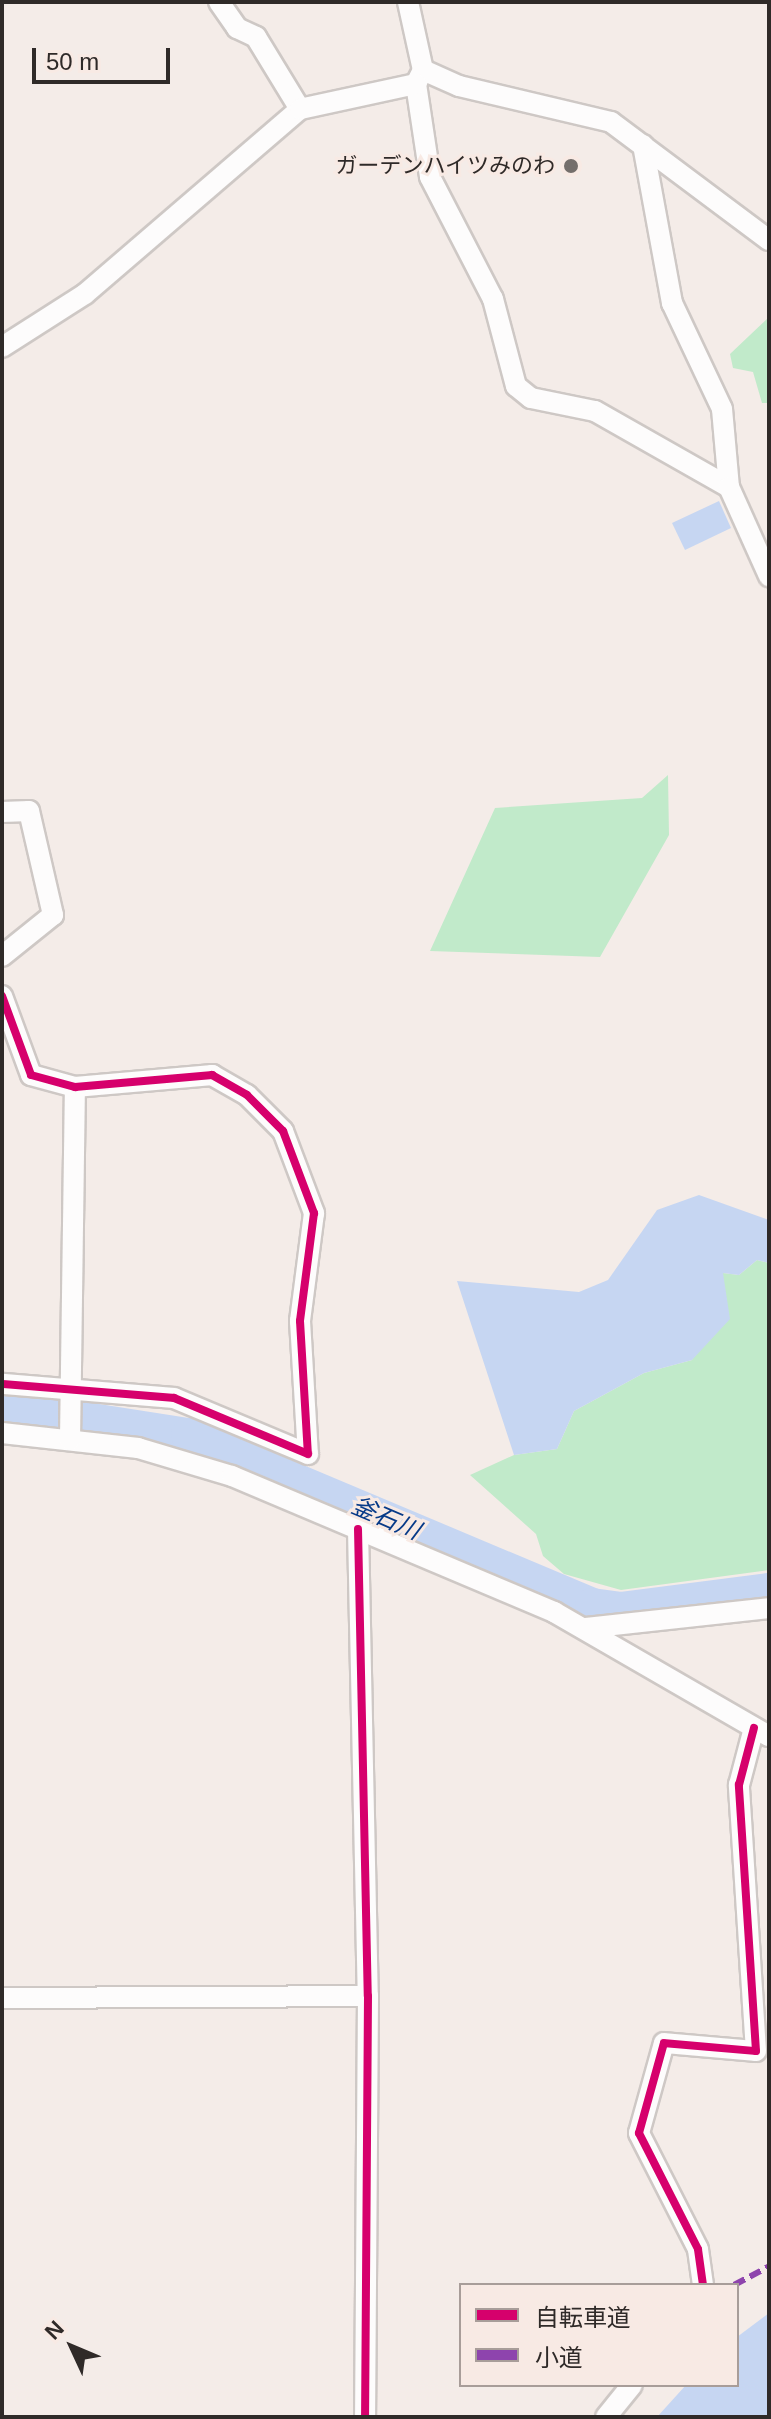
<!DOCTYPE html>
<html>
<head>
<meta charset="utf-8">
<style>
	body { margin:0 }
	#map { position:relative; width:771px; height:2419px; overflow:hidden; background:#f4ece8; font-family:Arial,"Noto Sans JP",sans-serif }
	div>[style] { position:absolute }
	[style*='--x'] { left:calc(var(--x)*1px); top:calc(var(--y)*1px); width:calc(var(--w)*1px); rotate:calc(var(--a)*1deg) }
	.green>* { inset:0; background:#c1eaca }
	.water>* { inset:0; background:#c6d6f2 }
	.river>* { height:34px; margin:-17px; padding:0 17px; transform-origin:17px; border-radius:17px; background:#c6d6f2 }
	.roads { filter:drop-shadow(2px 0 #cec8c5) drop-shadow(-2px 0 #cec8c5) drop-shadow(0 2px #cec8c5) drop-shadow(0 -2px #cec8c5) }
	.minor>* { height:20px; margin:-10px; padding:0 10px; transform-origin:10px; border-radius:10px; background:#fdfcfc }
	.quiet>* { height:6px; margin-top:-3px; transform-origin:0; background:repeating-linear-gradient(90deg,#8e44ad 0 12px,transparent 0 18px) }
	.cycleway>* { height:8px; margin:-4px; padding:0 4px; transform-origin:4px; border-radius:4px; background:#d6006c }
	.dots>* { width:22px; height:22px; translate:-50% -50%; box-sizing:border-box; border:4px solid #f8eae4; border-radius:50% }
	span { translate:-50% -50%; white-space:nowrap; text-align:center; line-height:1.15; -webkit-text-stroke:6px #f8eae4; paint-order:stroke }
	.poi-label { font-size:22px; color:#2f2a28 }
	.right { translate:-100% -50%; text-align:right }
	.water-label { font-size:24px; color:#073a88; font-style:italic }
	.frame { position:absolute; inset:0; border:4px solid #2f2a28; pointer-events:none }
	.legend { position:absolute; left:459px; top:2283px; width:280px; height:104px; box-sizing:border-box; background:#f8eae4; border:2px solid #a89d99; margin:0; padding:10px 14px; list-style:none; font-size:24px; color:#2f2a28 }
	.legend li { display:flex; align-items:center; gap:16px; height:40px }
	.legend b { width:40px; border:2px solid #a89d99 }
	.north { position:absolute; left:32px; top:2307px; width:80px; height:80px; -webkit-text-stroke:6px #f8eae4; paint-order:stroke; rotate:314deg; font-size:22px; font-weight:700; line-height:32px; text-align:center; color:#2f2a28 }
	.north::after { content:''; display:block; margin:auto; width:28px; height:36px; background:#2f2a28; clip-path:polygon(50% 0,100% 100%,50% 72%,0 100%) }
	.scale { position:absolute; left:32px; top:48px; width:138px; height:36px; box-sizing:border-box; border:4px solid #2f2a28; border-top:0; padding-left:10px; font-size:24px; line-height:28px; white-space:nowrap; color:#2f2a28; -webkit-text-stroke:6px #f8eae4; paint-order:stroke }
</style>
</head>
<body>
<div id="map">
	<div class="green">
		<div style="clip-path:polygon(769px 317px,769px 403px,762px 403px,753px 372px,733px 368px,730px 354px)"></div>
		<div style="clip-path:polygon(668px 775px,669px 835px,600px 957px,430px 951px,495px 808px,642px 798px)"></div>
		<div style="clip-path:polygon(757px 1260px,769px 1263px,769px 1570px,621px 1590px,564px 1574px,543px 1556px,536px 1534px,470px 1475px,514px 1455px,557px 1449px,574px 1411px,644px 1373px,692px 1360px,723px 1273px,739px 1275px)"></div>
	</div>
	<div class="water">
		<div style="clip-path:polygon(719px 501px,731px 528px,685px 550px,672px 523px)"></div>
		<div style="clip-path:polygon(699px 1195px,769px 1220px,769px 1263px,757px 1260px,739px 1275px,723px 1273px,730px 1319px,692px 1360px,644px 1373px,574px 1411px,557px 1449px,514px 1455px,457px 1281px,579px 1292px,608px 1280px,657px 1210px)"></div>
		<div style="clip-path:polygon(769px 2313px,769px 2417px,657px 2417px,686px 2385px,737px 2385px,737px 2337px)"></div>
	</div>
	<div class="river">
		<div style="--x:2;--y:1406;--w:188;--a:8.9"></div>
		<div style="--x:188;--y:1435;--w:438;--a:22.8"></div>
		<div style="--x:592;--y:1605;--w:28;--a:8"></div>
		<div style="--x:620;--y:1609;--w:150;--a:-7.3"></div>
	</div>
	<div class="roads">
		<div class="minor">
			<div style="--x:219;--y:2;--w:32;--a:55"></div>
			<div style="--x:237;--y:28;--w:21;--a:25"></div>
			<div style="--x:256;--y:37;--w:84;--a:58.6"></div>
			<div style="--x:408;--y:2;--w:70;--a:77.6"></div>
			<div style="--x:423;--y:70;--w:39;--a:24"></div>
			<div style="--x:459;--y:86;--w:156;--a:13.3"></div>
			<div style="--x:611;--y:122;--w:197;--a:36.8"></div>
			<div style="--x:423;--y:70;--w:16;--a:117"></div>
			<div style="--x:416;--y:84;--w:94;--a:81.4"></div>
			<div style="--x:430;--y:177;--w:137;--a:62.7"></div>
			<div style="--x:493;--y:299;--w:90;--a:75.2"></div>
			<div style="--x:516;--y:386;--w:19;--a:39"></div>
			<div style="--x:531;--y:398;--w:65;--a:11.5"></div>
			<div style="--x:595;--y:411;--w:154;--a:29.6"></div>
			<div style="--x:643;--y:145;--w:161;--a:79.6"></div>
			<div style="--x:672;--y:303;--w:117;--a:64.7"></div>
			<div style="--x:722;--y:409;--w:78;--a:84.9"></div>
			<div style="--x:729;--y:487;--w:98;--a:65.8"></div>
			<div style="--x:2;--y:347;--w:98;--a:-32.6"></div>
			<div style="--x:85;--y:294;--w:284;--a:-40.7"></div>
			<div style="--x:300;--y:109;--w:119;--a:-12.2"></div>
			<div style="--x:2;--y:812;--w:27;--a:-2"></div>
			<div style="--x:29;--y:811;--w:107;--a:77"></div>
			<div style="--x:53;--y:915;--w:65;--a:141.2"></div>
			<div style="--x:2;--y:996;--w:84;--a:69.8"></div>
			<div style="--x:31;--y:1075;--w:46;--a:15.3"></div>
			<div style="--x:75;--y:1087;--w:138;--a:-5"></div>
			<div style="--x:212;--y:1075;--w:40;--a:29.7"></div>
			<div style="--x:247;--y:1095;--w:51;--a:45"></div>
			<div style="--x:283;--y:1131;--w:88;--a:69.3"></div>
			<div style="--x:314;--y:1213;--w:109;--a:97.4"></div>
			<div style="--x:300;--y:1321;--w:133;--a:86.6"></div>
			<div style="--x:308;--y:1454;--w:145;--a:-157.3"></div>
			<div style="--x:174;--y:1398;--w:173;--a:-175.3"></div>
			<div style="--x:2;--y:1433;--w:137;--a:6.3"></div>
			<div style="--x:138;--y:1448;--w:98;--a:16.6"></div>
			<div style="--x:232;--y:1476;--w:350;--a:22.9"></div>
			<div style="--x:554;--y:1612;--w:248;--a:30"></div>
			<div style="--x:70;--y:1440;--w:353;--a:-89.2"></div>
			<div style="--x:358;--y:1529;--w:467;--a:88.8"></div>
			<div style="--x:368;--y:1996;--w:421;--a:90.4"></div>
			<div style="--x:586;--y:1628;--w:184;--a:-6.2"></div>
			<div style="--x:2;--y:1998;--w:366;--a:-0.3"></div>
			<div style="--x:703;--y:2285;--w:36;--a:-98"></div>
			<div style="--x:698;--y:2249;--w:130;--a:-117"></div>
			<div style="--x:639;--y:2133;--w:93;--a:-74.5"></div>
			<div style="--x:664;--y:2043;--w:92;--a:5"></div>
			<div style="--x:756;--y:2051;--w:267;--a:-93.7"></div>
			<div style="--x:739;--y:1785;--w:59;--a:-75.3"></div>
			<div style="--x:606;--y:2417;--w:41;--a:-50.9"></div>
		</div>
	</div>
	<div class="quiet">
		<div style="--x:734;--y:2285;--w:40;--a:-28"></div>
	</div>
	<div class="cycleway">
		<div style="--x:2;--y:996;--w:84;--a:69.8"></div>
		<div style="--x:31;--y:1075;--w:46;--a:15.3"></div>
		<div style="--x:75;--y:1087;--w:138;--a:-5"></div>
		<div style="--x:212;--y:1075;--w:40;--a:29.7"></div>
		<div style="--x:247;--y:1095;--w:51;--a:45"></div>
		<div style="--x:283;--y:1131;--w:88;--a:69.3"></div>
		<div style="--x:314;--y:1213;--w:109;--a:97.4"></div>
		<div style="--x:300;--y:1321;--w:133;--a:86.6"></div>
		<div style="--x:308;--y:1454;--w:145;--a:-157.3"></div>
		<div style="--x:174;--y:1398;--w:173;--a:-175.3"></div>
		<div style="--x:358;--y:1529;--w:467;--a:88.8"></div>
		<div style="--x:368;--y:1996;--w:421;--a:90.4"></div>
		<div style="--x:703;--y:2285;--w:36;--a:-98"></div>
		<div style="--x:698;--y:2249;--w:130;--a:-117"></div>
		<div style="--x:639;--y:2133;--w:93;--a:-74.5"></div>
		<div style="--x:664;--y:2043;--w:92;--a:5"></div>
		<div style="--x:756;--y:2051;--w:267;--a:-93.7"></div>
		<div style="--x:739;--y:1785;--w:59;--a:-75.3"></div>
	</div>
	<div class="dots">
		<div style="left:571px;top:166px;background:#746e6b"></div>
	</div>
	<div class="poi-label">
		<span class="right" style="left:555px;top:166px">ガーデンハイツみのわ</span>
	</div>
	<div class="water-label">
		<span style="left:386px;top:1518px;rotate:23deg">釜石川</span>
	</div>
	<div class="frame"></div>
	<ul class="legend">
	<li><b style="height:10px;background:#d6006c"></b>自転車道</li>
	<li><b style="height:10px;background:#8e44ad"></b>小道</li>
	</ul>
	<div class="north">N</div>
	<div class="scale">50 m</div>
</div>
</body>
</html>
